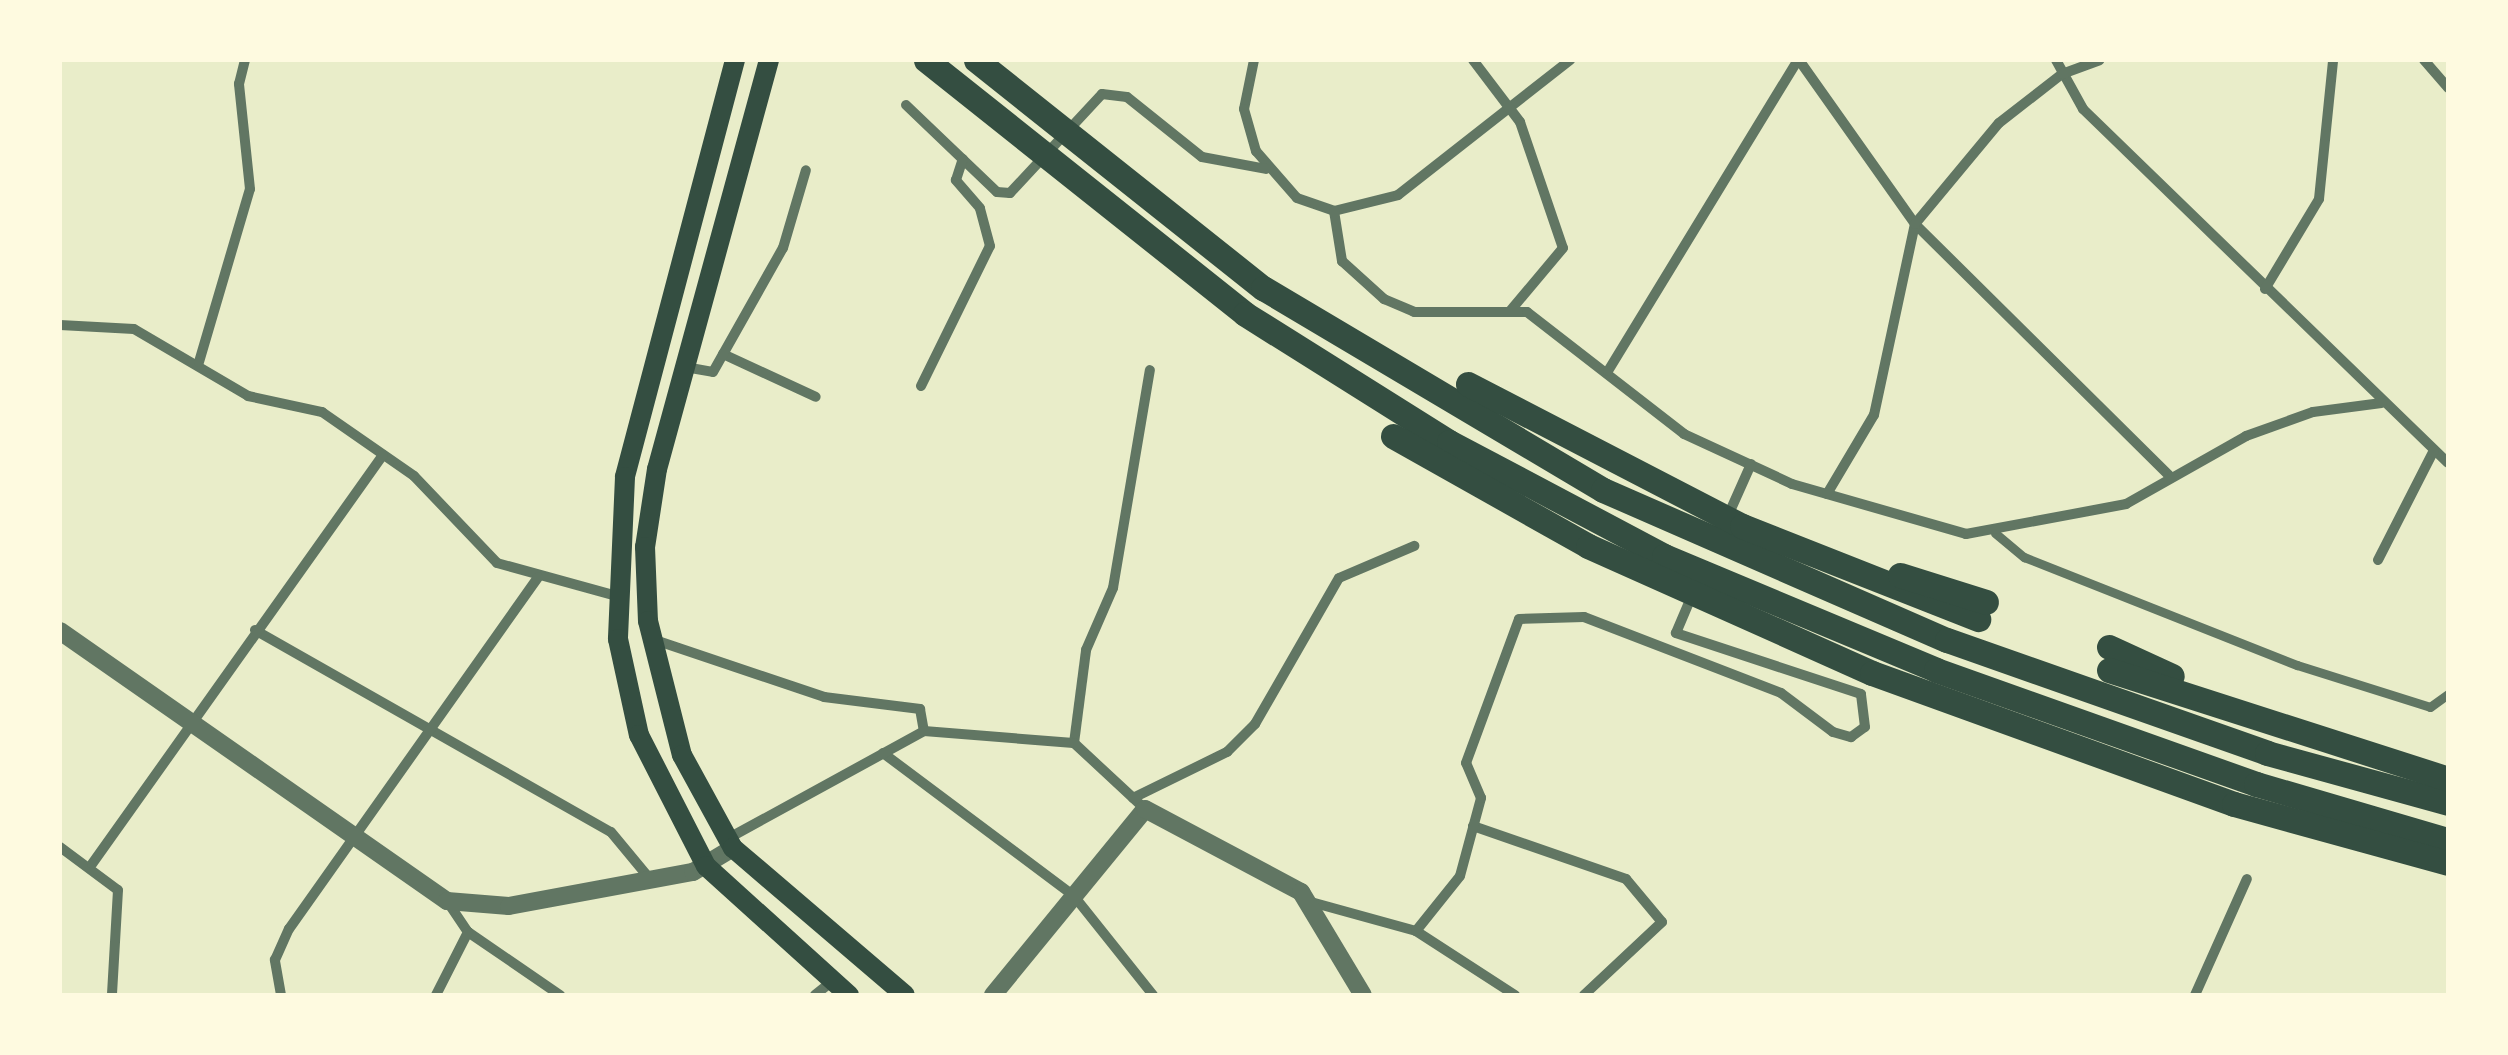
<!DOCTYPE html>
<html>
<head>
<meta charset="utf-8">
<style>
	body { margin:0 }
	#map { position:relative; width:2508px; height:1055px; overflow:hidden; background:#e9edc9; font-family:Poppins,sans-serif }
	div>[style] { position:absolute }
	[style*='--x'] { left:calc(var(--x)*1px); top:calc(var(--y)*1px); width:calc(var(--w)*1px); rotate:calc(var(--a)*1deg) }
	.pedestrian>* { height:9px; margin:-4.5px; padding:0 4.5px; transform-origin:4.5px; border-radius:4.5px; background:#617663 }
	.minor>* { height:10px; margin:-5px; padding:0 5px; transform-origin:5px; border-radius:5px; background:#617663 }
	.tertiary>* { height:18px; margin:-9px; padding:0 9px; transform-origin:9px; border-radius:9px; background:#617663 }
	.primary>* { height:20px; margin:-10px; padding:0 10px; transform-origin:10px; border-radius:10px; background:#344e41 }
	.motorway>* { height:25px; margin:-12.5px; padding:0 12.5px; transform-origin:12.5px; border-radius:12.5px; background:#344e41 }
	span { translate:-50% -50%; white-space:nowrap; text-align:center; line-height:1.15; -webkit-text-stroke:10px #fefae0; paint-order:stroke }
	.frame { position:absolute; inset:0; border:62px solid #fefae0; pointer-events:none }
</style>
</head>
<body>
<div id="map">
	<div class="pedestrian">
		<div style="--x:1995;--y:533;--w:38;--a:40"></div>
		<div style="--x:2024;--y:557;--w:294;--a:21.6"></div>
		<div style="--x:2297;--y:665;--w:139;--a:17.5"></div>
		<div style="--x:2430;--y:707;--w:22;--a:-36"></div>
	</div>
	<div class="minor">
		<div style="--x:1254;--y:60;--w:50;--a:101.5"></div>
		<div style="--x:1244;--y:109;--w:44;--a:74.1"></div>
		<div style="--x:1256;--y:151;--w:62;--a:48.9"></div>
		<div style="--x:1297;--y:198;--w:39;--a:19"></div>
		<div style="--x:1334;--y:211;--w:66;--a:-14"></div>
		<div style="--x:1398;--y:195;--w:219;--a:-38.1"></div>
		<div style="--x:1473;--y:60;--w:78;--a:52.8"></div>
		<div style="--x:1520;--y:122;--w:133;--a:71.2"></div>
		<div style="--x:1563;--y:248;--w:81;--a:130"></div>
		<div style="--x:1799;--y:60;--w:201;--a:54.7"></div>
		<div style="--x:1915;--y:224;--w:357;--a:44.7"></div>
		<div style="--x:2056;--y:60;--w:56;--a:61.1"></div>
		<div style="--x:2083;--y:109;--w:508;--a:44.12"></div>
		<div style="--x:2424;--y:60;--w:37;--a:49"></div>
		<div style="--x:906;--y:105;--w:126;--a:43.7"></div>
		<div style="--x:997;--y:192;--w:13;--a:4"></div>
		<div style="--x:1010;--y:193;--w:135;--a:-47.1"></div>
		<div style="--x:1102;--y:94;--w:25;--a:7"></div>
		<div style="--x:1127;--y:97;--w:96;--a:38.7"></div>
		<div style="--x:1202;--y:157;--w:65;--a:10.6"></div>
		<div style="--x:1334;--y:211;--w:51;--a:80.9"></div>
		<div style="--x:1342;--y:261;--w:57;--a:42.1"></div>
		<div style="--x:1384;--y:299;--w:33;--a:23"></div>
		<div style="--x:1414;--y:312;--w:113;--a:0"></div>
		<div style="--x:1527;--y:312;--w:199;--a:37.8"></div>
		<div style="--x:1684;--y:434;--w:119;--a:24.8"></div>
		<div style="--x:1792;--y:484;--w:181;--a:16"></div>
		<div style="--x:1966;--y:534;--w:163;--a:-10.6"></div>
		<div style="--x:2126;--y:504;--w:138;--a:-29.5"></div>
		<div style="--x:2246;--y:436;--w:71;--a:-19.7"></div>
		<div style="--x:2313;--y:412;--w:69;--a:-7.5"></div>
		<div style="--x:2265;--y:289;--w:105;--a:-59"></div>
		<div style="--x:2319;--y:199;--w:140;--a:-84.2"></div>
		<div style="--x:60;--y:325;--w:74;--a:3.1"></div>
		<div style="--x:134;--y:329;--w:132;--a:30.4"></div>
		<div style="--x:248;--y:396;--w:76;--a:12.2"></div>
		<div style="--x:322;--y:412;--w:112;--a:34.8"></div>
		<div style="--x:414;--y:476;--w:120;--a:46.3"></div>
		<div style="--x:497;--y:563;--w:120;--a:15.4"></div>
		<div style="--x:723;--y:354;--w:102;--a:24.8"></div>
		<div style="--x:199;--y:362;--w:180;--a:-73.6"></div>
		<div style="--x:250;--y:189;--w:106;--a:-96"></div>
		<div style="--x:239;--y:84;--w:25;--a:-76"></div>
		<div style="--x:685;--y:367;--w:28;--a:10"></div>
		<div style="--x:713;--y:372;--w:142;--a:-60.6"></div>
		<div style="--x:783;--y:248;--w:81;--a:-73.6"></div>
		<div style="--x:1608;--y:371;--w:364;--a:-58.6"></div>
		<div style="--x:921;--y:386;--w:156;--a:-63.8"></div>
		<div style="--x:990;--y:246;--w:39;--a:-105"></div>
		<div style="--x:980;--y:208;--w:37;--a:-131"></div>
		<div style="--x:956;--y:180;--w:22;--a:-72"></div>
		<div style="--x:1827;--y:494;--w:92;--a:-59.3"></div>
		<div style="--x:1874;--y:415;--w:195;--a:-77.9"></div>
		<div style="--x:1915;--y:224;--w:131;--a:-50.3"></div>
		<div style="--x:1999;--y:123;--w:80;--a:-37.9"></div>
		<div style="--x:2062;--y:74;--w:40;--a:-20.2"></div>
		<div style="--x:1727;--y:518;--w:59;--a:-66"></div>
		<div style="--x:2378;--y:560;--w:123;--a:-63"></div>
		<div style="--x:255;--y:630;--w:409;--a:29.6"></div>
		<div style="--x:611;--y:832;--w:61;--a:50.3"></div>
		<div style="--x:652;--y:639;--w:182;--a:18.6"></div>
		<div style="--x:824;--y:697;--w:97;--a:7.1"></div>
		<div style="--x:920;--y:709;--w:22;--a:80"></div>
		<div style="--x:1074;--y:743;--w:94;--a:-82.6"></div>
		<div style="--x:1086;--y:650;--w:68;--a:-66.5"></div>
		<div style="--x:1113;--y:588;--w:221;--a:-80.4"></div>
		<div style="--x:883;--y:753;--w:239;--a:36.8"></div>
		<div style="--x:1074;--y:896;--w:127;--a:51.4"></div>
		<div style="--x:1133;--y:798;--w:105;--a:-26.1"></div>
		<div style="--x:1227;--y:752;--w:40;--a:-45"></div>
		<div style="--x:1255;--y:724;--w:168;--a:-60.1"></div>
		<div style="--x:1339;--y:578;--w:82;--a:-23.1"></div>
		<div style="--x:1473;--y:826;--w:162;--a:19.1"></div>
		<div style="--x:1626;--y:879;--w:56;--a:50.1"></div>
		<div style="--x:1662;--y:922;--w:107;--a:136.9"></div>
		<div style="--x:727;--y:839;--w:225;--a:-28.7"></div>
		<div style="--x:924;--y:731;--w:150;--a:4.6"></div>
		<div style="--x:1074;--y:743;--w:97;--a:42.9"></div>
		<div style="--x:60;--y:847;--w:72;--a:36.6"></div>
		<div style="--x:118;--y:890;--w:105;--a:93.3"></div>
		<div style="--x:92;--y:864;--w:502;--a:-54.57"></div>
		<div style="--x:447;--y:901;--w:37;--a:56"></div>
		<div style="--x:468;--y:932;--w:112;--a:34.4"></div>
		<div style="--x:1311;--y:902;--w:109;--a:15.4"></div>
		<div style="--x:1416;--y:931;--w:118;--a:32.9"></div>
		<div style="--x:1416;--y:931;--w:70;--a:-51.3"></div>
		<div style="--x:1460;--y:876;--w:81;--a:-74.9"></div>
		<div style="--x:1481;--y:798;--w:38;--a:-113"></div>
		<div style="--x:1466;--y:763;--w:153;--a:-69.8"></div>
		<div style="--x:1519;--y:619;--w:65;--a:-1.8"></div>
		<div style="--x:1584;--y:617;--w:211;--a:21.1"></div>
		<div style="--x:1781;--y:693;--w:65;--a:36.9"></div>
		<div style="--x:1833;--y:732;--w:19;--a:16"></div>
		<div style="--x:1851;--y:737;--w:17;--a:-36"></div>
		<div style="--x:1865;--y:727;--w:33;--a:-97"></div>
		<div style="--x:1861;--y:694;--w:195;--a:-161.8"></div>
		<div style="--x:1676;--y:633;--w:43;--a:-67"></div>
		<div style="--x:281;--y:995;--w:36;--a:-100"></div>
		<div style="--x:275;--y:960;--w:34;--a:-66"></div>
		<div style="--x:289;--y:929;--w:431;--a:-54.7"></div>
		<div style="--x:436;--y:995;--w:71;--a:-63.1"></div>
		<div style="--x:815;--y:995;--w:21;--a:-39"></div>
		<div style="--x:2195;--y:995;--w:127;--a:-65.9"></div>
	</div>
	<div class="tertiary">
		<div style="--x:60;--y:631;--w:472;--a:34.9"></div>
		<div style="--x:447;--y:901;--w:62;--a:4.6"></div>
		<div style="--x:509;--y:906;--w:187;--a:-10.5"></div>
		<div style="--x:693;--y:872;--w:47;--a:-31"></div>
		<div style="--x:993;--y:995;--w:240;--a:-50.7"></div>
		<div style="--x:1145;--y:809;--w:177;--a:28"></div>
		<div style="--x:1301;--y:892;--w:120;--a:59"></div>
	</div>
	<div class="primary">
		<div style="--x:735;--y:60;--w:431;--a:104.8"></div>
		<div style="--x:625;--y:477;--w:162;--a:92.5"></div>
		<div style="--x:618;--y:639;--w:98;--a:77.7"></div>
		<div style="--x:639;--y:735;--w:147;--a:62.9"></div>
		<div style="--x:706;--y:866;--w:193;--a:42.1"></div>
		<div style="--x:769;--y:60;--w:424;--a:105.3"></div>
		<div style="--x:657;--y:469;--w:79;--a:98.7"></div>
		<div style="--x:645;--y:547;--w:74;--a:87.7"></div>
		<div style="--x:648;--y:621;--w:138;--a:75.8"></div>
		<div style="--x:682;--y:755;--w:106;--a:61.3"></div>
		<div style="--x:733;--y:848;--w:226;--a:40.5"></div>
	</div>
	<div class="motorway">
		<div style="--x:926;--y:60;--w:408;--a:38.5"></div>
		<div style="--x:1245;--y:314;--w:241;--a:32.1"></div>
		<div style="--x:1449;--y:442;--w:243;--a:27.9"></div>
		<div style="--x:1664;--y:556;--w:295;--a:22.7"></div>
		<div style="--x:1936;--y:670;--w:340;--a:19.6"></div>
		<div style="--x:2256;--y:784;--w:200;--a:16.3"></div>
		<div style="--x:976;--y:60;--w:367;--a:38.5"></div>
		<div style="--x:1263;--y:288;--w:395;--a:30.7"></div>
		<div style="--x:1603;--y:490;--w:375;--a:23.6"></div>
		<div style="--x:1947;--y:640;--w:339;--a:19.4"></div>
		<div style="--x:2267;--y:753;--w:188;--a:15.4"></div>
		<div style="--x:1468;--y:384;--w:309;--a:27.4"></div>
		<div style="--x:1742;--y:526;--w:254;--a:21.5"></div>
		<div style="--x:1393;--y:436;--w:224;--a:29.4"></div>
		<div style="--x:1588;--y:546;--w:311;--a:24.1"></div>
		<div style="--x:1872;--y:673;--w:385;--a:19.9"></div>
		<div style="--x:2234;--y:804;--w:222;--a:15.4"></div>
		<div style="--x:1900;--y:575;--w:90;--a:17.4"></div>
		<div style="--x:2109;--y:647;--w:69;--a:24.7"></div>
		<div style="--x:2109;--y:670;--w:356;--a:17.8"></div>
	</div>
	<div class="frame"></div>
</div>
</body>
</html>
